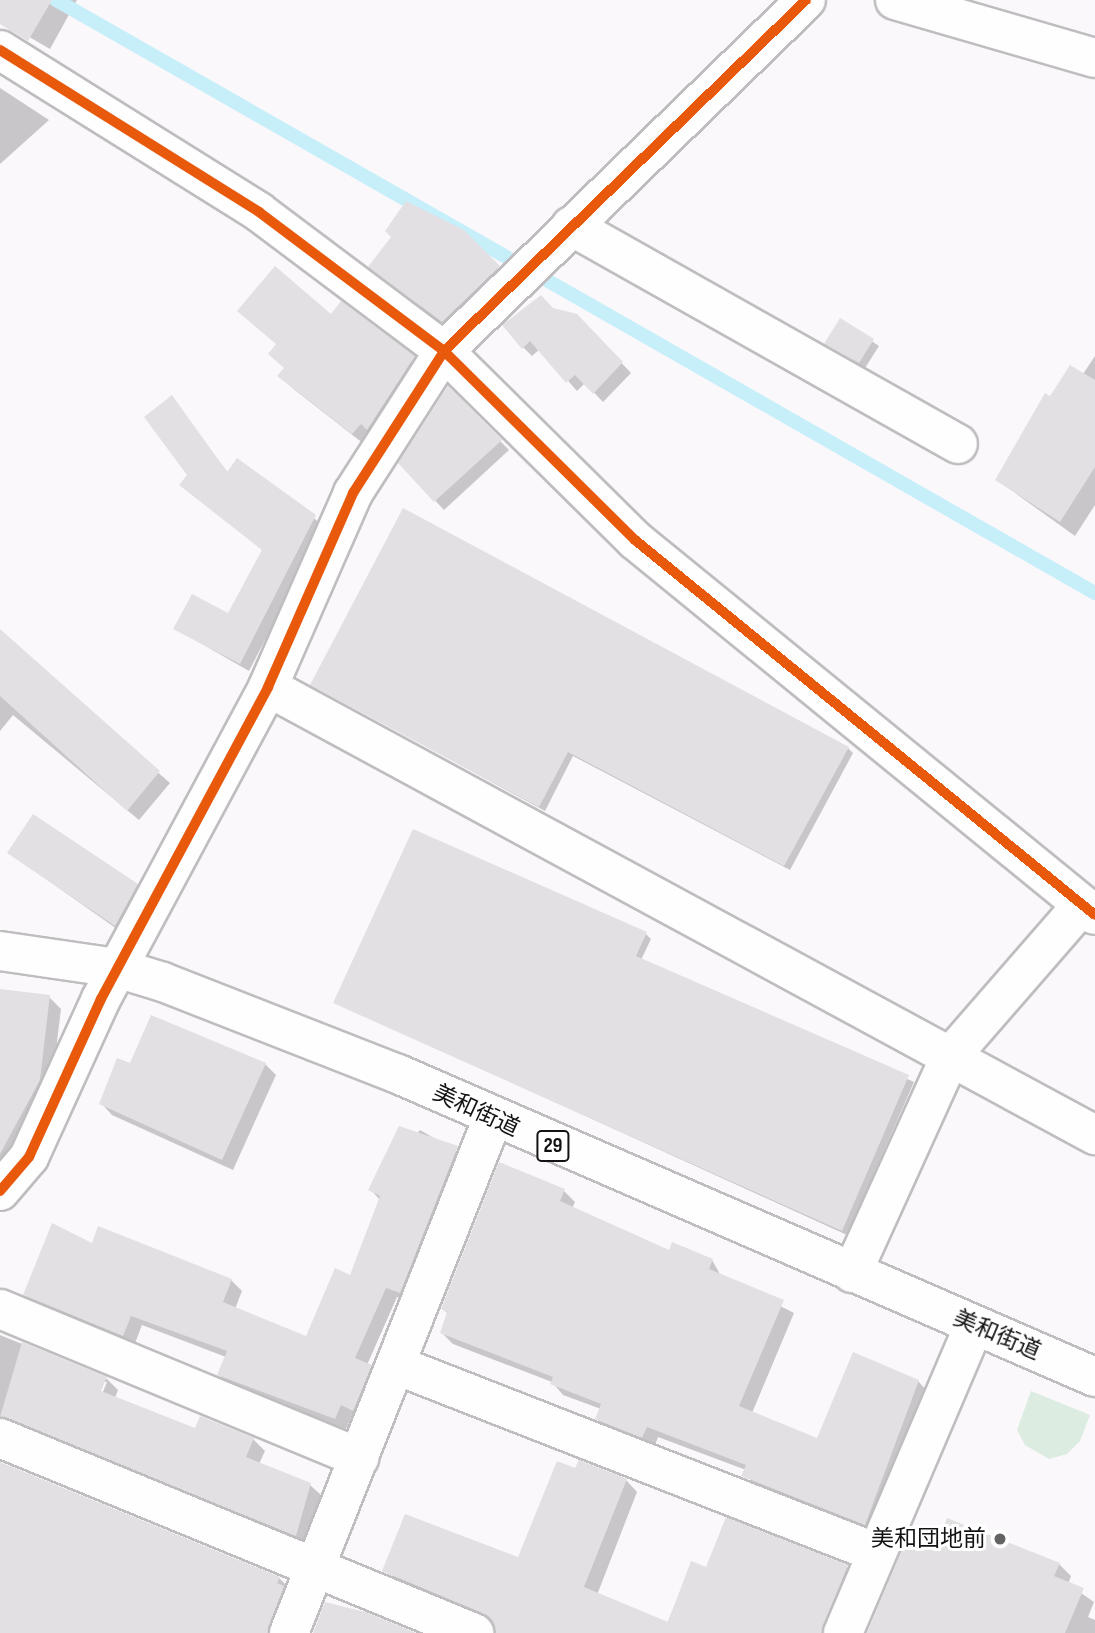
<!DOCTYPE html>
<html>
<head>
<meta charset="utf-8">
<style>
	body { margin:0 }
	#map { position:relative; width:1095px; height:1633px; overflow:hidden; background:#faf8fa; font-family:"Sofia Sans Condensed","Noto Sans JP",sans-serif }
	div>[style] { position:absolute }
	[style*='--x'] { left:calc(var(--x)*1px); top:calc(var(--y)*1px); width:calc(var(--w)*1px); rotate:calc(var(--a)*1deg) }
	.green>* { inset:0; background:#ddece0 }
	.shadow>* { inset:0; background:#0003 }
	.stream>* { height:14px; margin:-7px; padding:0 7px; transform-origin:7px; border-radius:7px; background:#c7effa }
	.building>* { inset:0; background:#e2e0e2 }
	.roads { filter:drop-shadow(2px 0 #bfbdbf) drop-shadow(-2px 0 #bfbdbf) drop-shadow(0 2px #bfbdbf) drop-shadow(0 -2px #bfbdbf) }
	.minor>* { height:38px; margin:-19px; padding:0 19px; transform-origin:19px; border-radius:19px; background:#fefefe }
	.major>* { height:38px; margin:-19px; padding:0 19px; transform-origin:19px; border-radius:19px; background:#fefefe }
	.cycleway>* { height:10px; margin:-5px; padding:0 5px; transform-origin:5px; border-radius:5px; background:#e8590c }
	.dots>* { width:19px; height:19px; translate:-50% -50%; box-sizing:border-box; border:4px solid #fff; border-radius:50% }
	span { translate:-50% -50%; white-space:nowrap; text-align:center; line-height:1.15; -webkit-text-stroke:6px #fff; paint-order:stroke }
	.shield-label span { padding:2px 5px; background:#fff; border:2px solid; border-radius:5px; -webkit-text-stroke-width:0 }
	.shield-label { font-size:21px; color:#141314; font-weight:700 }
	.street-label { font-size:23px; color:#141314 }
	.poi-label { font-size:23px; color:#141314 }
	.right { translate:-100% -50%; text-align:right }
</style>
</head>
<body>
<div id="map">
	<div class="green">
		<div style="clip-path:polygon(1031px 1391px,1090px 1415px,1080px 1441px,1067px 1454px,1049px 1459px,1025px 1445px,1017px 1430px)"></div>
	</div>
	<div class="shadow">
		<div style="clip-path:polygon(0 0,77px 0,50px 49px,0 20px)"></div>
		<div style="clip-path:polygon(0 88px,49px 120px,0 164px)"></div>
		<div style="clip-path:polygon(440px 217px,515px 284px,460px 338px,370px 266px,393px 237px)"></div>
		<div style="clip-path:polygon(554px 310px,576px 315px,631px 373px,603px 402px,585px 383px,577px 391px,540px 349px,532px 356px,523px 347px)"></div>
		<div style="clip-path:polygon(332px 316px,425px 369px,364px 444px,291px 387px)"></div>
		<div style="clip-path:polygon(840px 320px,879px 346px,865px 368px,827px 343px)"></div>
		<div style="clip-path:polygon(1095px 356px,1095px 505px,1075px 536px,997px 480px,1051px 398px,1083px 374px)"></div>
		<div style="clip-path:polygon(448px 388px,509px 450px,444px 510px,400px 463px)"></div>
		<div style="clip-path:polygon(172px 398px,228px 473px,238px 460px,324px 526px,249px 671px,176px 629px,229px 615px,263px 551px,189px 475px)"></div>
		<div style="clip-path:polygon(0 634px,170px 783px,139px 820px,13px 715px,0 731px)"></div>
		<div style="clip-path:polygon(313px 685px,848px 748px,853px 753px,790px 870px,573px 756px,545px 811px)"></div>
		<div style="clip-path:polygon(9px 853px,137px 886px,148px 897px,127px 936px)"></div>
		<div style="clip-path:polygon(646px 934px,651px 939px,641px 960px,914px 1082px,847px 1235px,335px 1002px)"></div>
		<div style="clip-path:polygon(0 991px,49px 997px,61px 1009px,51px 1091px,0 1186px)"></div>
		<div style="clip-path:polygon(265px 1064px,276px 1075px,233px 1170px,112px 1115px,101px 1103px,131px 1065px)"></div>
		<div style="clip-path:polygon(420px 1130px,468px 1158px,411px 1303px,397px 1297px,367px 1365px,381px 1377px,364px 1420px,352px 1415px,346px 1429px,230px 1386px,219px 1375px,226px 1357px,142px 1325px,134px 1346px,36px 1305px,25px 1295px,92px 1245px,231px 1280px,242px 1291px,235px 1309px,307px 1339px,351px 1277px,380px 1200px,371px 1190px)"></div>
		<div style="clip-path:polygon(564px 1191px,575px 1202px,572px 1209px,670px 1253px,712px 1260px,721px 1276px,794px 1313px,752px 1413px,818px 1440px,918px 1381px,929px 1393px,877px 1535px,754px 1487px,746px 1470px,658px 1437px,654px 1448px,608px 1430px,597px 1419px,601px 1409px,563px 1395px,552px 1382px,453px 1344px,442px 1333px,448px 1314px,443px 1309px)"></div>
		<div style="clip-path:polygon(evenodd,0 1335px,106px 1378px,118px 1390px,115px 1398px,196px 1430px,253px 1439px,265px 1451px,259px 1464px,310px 1485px,322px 1496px,308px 1547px,0 1432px,0 1335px,103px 1382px,107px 1382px,100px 1399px,96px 1398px,103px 1382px)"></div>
		<div style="clip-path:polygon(0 1464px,279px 1578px,291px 1590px,284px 1633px,0 1633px)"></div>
		<div style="clip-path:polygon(576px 1470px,626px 1480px,637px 1492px,597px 1595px,667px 1624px,692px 1563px,707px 1569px,847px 1567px,859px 1579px,838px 1633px,497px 1633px,384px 1571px,519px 1560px)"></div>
		<div style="clip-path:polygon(941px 1539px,1059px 1564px,1071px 1576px,1068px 1584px,1094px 1602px,1088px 1617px,1095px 1620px,1095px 1633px,869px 1633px)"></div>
	</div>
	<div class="stream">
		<div style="--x:56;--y:0;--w:1196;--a:29.72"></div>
	</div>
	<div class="building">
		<div style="clip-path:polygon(0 0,52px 0,28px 41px,0 24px)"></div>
		<div style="clip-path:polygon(406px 201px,464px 230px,500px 266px,442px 322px,368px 267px,391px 237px,385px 231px)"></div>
		<div style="clip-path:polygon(275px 266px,331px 314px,341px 301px,415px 356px,367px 430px,361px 424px,352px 434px,277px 376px,284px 368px,268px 354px,276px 344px,237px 311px)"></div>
		<div style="clip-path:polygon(541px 295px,553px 308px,577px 314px,623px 362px,593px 394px,575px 375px,566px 383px,530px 341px,522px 349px,502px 325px)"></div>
		<div style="clip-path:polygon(840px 318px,874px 339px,859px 363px,824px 344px)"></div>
		<div style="clip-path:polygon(1070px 365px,1095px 380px,1095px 467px,1060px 522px,995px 480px,1045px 393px,1050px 396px)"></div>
		<div style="clip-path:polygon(448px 386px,502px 440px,434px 502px,398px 463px)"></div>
		<div style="clip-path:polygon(172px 395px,227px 472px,237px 458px,316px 515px,240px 664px,173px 629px,192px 594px,228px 613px,262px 550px,179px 485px,187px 475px,144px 417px)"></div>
		<div style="clip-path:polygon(403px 508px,849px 747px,784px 866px,568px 752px,539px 807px,310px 685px)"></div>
		<div style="clip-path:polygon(0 629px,160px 771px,127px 811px,0 696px)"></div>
		<div style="clip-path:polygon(33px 814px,138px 884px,115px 926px,7px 853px)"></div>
		<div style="clip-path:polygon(413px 829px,647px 932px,636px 956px,909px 1075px,842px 1231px,333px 1003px)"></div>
		<div style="clip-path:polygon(0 989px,50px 995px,40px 1080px,0 1154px)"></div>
		<div style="clip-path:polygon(151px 1015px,266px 1063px,222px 1160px,99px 1104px,117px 1058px,130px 1063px)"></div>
		<div style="clip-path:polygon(399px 1126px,458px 1146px,400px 1293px,386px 1288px,355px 1358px,372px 1365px,353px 1411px,341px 1405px,335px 1419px,217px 1375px,227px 1351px,131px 1316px,123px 1336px,23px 1295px,52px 1223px,92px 1243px,98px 1226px,232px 1279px,223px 1302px,306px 1336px,335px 1268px,350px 1275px,380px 1196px,368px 1190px)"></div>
		<div style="clip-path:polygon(499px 1162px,565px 1189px,560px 1201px,669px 1250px,672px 1242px,713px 1259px,709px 1269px,784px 1300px,739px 1406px,817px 1438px,853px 1352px,919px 1380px,865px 1525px,741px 1476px,746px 1465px,647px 1427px,642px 1438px,595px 1419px,601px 1404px,550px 1384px,553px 1377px,440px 1333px,447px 1312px,441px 1309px)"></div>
		<div style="clip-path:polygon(22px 1342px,107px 1377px,101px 1391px,195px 1428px,200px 1416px,254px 1438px,246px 1457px,311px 1483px,296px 1536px,0 1417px)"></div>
		<div style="clip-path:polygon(579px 1460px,627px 1479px,584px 1587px,668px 1622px,691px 1561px,706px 1567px,726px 1517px,848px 1565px,822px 1633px,495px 1633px,482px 1613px,382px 1571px,405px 1514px,518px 1557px,557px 1461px,575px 1468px)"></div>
		<div style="clip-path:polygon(0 1462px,280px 1577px,277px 1583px,284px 1586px,268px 1633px,0 1633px)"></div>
		<div style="clip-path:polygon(947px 1518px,1060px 1563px,1054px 1576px,1084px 1588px,1065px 1633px,867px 1633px,912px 1526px,940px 1537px)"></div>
		<div style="clip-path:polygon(325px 1602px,365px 1612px,416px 1633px,313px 1633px)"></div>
	</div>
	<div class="roads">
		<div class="minor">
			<div style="--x:895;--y:0;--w:208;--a:16.2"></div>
			<div style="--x:0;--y:50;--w:305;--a:32"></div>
			<div style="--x:259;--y:212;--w:231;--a:36.9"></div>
			<div style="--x:444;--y:351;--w:269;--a:44.7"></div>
			<div style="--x:635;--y:540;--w:593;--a:39.19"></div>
			<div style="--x:571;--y:226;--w:444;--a:29.4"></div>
			<div style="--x:268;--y:687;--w:941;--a:28.45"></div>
			<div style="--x:0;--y:1191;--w:45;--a:-49.5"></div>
			<div style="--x:29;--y:1157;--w:174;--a:-65.5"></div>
			<div style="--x:101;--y:999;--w:354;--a:-61.8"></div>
			<div style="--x:268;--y:687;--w:212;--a:-66.3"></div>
			<div style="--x:353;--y:493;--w:169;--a:-57.3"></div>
			<div style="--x:444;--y:351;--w:504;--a:-44.12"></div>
			<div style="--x:852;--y:1273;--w:237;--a:-65.6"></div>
			<div style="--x:950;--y:1057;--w:201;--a:-49"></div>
			<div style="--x:0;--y:1309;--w:389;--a:22.5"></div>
			<div style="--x:396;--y:1365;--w:516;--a:21.35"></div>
			<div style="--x:0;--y:1438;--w:513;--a:22.36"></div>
			<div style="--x:289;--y:1633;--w:552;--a:-68.41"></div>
			<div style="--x:843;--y:1633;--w:334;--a:-66.9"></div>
		</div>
		<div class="major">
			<div style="--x:0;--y:951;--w:118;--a:8.3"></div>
			<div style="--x:117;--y:968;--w:48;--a:16.9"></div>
			<div style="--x:163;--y:982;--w:252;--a:21.4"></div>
			<div style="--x:398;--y:1074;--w:760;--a:23.5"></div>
		</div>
	</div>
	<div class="cycleway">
		<div style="--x:0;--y:50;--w:305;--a:32"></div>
		<div style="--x:259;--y:212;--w:231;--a:36.9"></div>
		<div style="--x:444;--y:351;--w:269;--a:44.7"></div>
		<div style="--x:635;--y:540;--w:593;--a:39.19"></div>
		<div style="--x:0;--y:1191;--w:45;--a:-49.5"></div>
		<div style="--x:29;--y:1157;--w:174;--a:-65.5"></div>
		<div style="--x:101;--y:999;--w:354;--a:-61.8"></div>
		<div style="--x:268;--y:687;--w:212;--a:-66.3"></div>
		<div style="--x:353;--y:493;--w:169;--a:-57.3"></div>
		<div style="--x:444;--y:351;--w:504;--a:-44.12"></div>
	</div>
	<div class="dots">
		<div style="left:1000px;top:1539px;background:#646364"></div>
	</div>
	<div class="shield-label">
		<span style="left:553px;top:1146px">29</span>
	</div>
	<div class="street-label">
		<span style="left:476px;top:1111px;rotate:25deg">美和街道</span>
		<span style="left:997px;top:1335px;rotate:23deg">美和街道</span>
	</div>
	<div class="poi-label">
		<span class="right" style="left:986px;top:1539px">美和団地前</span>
	</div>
</div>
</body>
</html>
